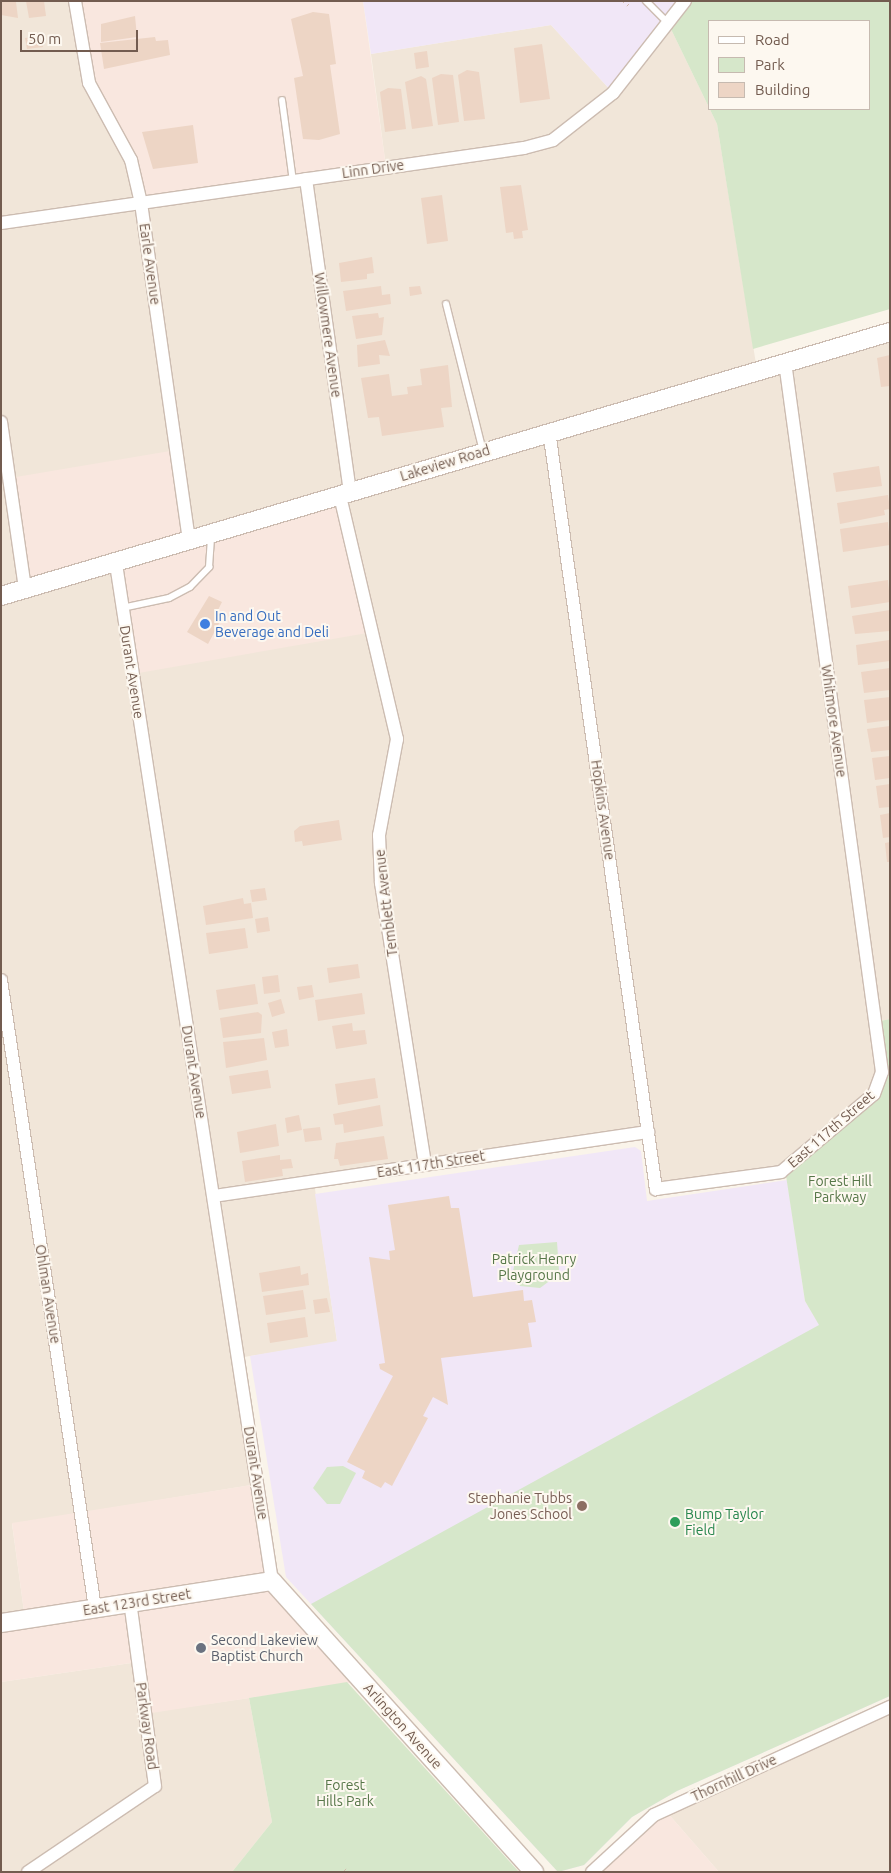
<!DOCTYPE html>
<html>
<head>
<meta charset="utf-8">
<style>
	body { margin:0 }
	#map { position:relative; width:891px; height:1873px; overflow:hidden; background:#faf4ea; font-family:Ubuntu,sans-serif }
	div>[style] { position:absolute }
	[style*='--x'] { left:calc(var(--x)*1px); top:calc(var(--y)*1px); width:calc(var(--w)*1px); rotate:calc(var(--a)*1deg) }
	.residential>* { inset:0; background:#f1e6d9 }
	.commercial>* { inset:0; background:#f9e7df }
	.education>* { inset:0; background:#f1e7f7 }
	.green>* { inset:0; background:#d6e7ca }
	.building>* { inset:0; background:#edd5c5 }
	.path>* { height:3px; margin-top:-1.5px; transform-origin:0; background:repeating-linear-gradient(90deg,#d2b8a8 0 1px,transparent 0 5px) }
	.roads { filter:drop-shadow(1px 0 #ccbcb1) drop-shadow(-1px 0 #ccbcb1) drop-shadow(0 1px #ccbcb1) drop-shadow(0 -1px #ccbcb1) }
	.lane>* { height:6px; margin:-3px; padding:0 3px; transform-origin:3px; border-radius:3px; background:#fff }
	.street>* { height:12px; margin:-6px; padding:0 6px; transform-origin:6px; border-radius:6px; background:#fff }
	.secondary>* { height:18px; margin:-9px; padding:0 9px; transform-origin:9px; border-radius:9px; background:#fff }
	.dots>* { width:14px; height:14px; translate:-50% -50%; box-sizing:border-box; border:2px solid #fdf8f0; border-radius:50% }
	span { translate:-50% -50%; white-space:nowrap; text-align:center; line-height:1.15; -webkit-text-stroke:4px #fdf8f0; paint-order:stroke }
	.street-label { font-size:14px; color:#735c50 }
	.shop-label { font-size:14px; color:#366cbe }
	.left { translate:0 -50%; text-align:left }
	.park-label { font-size:14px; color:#577749 }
	.education-label { font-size:14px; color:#785e54 }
	.right { translate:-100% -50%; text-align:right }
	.leisure-label { font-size:14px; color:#27864d }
	.worship-label { font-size:14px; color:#5b616d }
	.frame { position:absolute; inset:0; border:2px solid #735c50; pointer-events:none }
	.legend { position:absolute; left:708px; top:20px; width:162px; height:90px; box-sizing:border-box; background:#fdf8f0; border:1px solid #c6bab0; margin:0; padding:6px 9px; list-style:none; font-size:15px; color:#735c50 }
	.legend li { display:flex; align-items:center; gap:10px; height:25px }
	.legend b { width:25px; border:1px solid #c6bab0 }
	.scale { position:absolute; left:20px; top:30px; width:118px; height:22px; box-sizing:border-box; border:2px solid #735c50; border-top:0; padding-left:6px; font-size:15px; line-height:18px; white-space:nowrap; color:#735c50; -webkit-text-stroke:4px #fdf8f0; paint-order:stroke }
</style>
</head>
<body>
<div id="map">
	<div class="residential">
		<div style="clip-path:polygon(1px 1px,75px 1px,386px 167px,371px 54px,551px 25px,613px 93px,668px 23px,717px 124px,757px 370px,890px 332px,890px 1019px,875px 1022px,882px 1080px,785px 1169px,656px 1189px,649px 1132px,314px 1182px,337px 1342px,238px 1358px,257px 1484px,12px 1524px,25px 1619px,1px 1623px)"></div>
		<div style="clip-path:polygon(138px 1662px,145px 1713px,249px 1698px,272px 1822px,232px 1872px,1px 1872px,1px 1682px)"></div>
		<div style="clip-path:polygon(890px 1707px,890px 1872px,719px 1872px,665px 1810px)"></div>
	</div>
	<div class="commercial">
		<div style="clip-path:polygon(75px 1px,363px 1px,386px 167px,141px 203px,131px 160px,89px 83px)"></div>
		<div style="clip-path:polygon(176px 450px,188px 538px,340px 496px,373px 632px,133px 674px,116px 564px,25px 588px,10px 478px)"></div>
		<div style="clip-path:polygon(257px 1484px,272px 1581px,362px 1681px,145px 1714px,138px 1662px,1px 1682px,1px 1623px,25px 1619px,12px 1523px)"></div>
		<div style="clip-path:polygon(665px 1810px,719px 1872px,593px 1872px)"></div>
	</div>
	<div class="education">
		<div style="clip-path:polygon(363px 1px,685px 1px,613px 93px,551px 25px,371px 54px)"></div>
		<div style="clip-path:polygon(635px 1147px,641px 1151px,647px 1201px,787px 1180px,805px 1301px,890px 1441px,890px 1696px,677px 1791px,632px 1817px,584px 1865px,558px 1872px,286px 1577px,250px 1356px,337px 1341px,315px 1194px)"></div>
	</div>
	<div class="green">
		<div style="clip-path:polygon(evenodd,685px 1px,890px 1px,890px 309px,753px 349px,717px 124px,668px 23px,685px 1px,710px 21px,870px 21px,870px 109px,710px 109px,710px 21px)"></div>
		<div style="clip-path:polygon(890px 1019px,890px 1696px,677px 1791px,632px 1817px,584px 1865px,558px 1872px,311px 1604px,819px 1325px,805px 1301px,785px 1169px,879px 1087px,875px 1022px)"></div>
		<div style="clip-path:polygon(557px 1242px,559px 1271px,555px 1277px,540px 1288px,520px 1286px,513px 1271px,519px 1245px)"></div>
		<div style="clip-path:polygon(343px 1466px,356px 1473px,340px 1504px,327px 1504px,313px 1488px,327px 1467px)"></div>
		<div style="clip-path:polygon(347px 1682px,519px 1872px,232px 1872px,272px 1822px,249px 1698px)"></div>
	</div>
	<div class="building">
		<div style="clip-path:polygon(1px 1px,16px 2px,18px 18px,1px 15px)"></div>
		<div style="clip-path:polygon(26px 1px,44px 1px,46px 16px,29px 18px)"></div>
		<div style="clip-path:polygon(313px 12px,329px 14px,336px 64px,330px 65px,340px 134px,319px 140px,303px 139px,294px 78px,303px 76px,291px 19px)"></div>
		<div style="clip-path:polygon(135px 16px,137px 37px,101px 42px,101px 24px)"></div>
		<div style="clip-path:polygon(41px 36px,43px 47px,27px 49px,25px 38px)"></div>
		<div style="clip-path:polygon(155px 37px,156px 41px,168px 40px,170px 55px,104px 69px,100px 43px)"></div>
		<div style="clip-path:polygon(542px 44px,550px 99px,520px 103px,514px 48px)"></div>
		<div style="clip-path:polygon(427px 51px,429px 67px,416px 69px,414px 53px)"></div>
		<div style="clip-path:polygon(467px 70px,479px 72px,485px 119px,464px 121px,458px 75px)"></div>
		<div style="clip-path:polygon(441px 74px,453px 75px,459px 122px,438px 125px,432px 78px)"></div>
		<div style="clip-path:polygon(421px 76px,426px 79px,433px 126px,412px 129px,405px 82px)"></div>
		<div style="clip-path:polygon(388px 88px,401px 89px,406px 129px,385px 132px,380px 92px)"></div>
		<div style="clip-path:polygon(193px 125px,198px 163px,153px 169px,142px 132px)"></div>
		<div style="clip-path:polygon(521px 185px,528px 230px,522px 231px,523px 238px,514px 239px,513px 232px,506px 233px,500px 187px)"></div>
		<div style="clip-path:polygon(442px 195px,448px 241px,427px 244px,421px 198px)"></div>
		<div style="clip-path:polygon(372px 257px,374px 273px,367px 274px,367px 279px,341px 282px,339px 263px)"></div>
		<div style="clip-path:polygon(381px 286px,382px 295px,390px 294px,391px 304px,346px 311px,343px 291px)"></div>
		<div style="clip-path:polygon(420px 286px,422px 294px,410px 296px,409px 287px)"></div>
		<div style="clip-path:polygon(378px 313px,379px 318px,384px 317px,382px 335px,356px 339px,352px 316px)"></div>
		<div style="clip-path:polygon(385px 340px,390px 356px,379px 355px,380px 364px,358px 367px,357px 345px)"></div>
		<div style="clip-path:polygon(890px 355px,890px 386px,881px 387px,877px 358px)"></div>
		<div style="clip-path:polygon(448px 365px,452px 407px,441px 408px,444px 427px,382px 436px,379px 417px,368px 418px,361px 378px,389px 374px,392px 396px,408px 394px,407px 387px,422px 385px,420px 369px)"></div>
		<div style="clip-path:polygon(879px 466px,882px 486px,836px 492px,833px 473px)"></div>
		<div style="clip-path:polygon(888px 495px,890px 509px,884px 510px,885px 515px,840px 524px,837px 503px)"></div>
		<div style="clip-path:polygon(888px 522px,890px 545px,843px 552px,840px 529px)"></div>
		<div style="clip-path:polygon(888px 580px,890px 602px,851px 608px,848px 586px)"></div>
		<div style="clip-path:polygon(209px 596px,222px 602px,217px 612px,223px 616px,208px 644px,187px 632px)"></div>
		<div style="clip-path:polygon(890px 610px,890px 631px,855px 634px,852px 616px)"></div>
		<div style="clip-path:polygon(889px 640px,890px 661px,858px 665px,856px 645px)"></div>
		<div style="clip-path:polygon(890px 668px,890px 690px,864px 693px,861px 672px)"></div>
		<div style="clip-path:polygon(890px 697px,890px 720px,867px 723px,864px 700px)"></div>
		<div style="clip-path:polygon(890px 726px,890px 750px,871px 752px,867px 729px)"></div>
		<div style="clip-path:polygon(890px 756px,890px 778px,875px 780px,872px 758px)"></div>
		<div style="clip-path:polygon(890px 784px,890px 807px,879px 808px,876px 786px)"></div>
		<div style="clip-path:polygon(890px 813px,890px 837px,883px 838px,880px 815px)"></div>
		<div style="clip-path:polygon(339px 820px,342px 840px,303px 846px,302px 841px,295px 842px,294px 831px,300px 826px)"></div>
		<div style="clip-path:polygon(890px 842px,890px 862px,887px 862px,885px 843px)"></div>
		<div style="clip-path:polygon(265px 888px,267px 900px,252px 902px,250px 890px)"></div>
		<div style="clip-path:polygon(243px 898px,244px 904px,251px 903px,253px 918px,206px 925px,203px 906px)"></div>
		<div style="clip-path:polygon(268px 917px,270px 931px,257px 933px,255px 919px)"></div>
		<div style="clip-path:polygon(245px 928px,248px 948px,209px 954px,206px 933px)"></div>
		<div style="clip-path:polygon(358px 964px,360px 978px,329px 983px,327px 968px)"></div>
		<div style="clip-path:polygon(278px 975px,280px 992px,264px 994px,262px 977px)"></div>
		<div style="clip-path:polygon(255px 984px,258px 1004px,219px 1010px,216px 990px)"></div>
		<div style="clip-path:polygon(312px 985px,314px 997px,299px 1000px,297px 987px)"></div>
		<div style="clip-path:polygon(362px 993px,365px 1014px,318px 1021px,315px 1000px)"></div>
		<div style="clip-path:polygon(281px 999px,285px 1013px,272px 1017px,268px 1003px)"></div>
		<div style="clip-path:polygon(258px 1012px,262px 1015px,261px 1033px,223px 1038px,220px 1018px)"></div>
		<div style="clip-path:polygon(352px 1023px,353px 1031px,365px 1030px,367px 1044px,336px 1049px,332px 1026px)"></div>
		<div style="clip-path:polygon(287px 1029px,289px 1046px,275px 1048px,272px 1032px)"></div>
		<div style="clip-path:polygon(264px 1038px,267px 1060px,226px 1068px,223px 1042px)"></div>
		<div style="clip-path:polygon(268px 1070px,271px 1088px,232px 1094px,229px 1076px)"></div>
		<div style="clip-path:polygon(375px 1078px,378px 1098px,338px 1105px,335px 1084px)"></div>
		<div style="clip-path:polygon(380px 1105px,383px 1126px,344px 1133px,343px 1124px,335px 1125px,333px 1114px)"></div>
		<div style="clip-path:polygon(299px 1115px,302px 1130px,287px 1133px,285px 1118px)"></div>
		<div style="clip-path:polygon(276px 1124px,279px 1146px,240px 1153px,237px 1132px)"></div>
		<div style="clip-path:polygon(320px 1127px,322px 1140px,305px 1142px,303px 1129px)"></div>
		<div style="clip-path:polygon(384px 1136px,388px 1159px,340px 1166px,338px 1159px,334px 1159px,336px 1143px)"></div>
		<div style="clip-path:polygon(280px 1155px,280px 1160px,291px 1159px,293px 1168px,282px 1169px,283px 1176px,245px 1182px,242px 1161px)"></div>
		<div style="clip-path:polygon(449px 1196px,451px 1208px,459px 1208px,473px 1297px,523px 1290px,524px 1301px,532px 1300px,536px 1322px,528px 1323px,532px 1347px,441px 1358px,448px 1405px,433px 1397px,423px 1416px,428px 1418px,392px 1486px,385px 1482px,381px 1488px,362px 1478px,365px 1471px,347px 1462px,393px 1376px,380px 1369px,379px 1364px,385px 1363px,369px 1257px,390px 1260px,389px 1251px,395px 1250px,388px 1205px)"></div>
		<div style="clip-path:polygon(300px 1266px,301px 1275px,308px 1273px,309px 1285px,262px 1292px,259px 1273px)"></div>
		<div style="clip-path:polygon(303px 1290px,306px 1309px,266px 1315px,263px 1296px)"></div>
		<div style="clip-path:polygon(327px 1298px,330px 1312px,315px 1314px,313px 1300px)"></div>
		<div style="clip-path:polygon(305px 1317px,308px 1337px,270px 1343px,267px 1323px)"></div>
	</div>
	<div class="path">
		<div style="--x:624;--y:1;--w:7;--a:45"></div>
		<div style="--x:345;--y:1869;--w:4;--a:45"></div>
	</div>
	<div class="roads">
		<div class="lane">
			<div style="--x:646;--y:1;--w:31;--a:45"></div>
			<div style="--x:282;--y:100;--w:82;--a:82.3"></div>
			<div style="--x:446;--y:304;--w:152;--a:75.9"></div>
			<div style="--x:122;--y:608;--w:48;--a:-12"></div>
			<div style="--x:169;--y:598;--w:24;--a:-28"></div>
			<div style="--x:190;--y:587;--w:28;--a:-46"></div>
			<div style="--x:209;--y:567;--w:31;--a:-86"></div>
		</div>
		<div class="street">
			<div style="--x:75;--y:1;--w:83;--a:80.3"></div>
			<div style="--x:89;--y:83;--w:88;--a:61.4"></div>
			<div style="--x:131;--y:160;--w:44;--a:76.9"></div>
			<div style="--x:141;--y:203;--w:339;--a:81.9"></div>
			<div style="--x:306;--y:179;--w:315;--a:82"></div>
			<div style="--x:1;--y:223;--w:528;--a:-8.16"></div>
			<div style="--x:524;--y:148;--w:30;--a:-15"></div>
			<div style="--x:553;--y:140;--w:76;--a:-38.1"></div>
			<div style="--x:613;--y:93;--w:117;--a:-52"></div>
			<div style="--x:1;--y:422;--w:168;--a:81.8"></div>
			<div style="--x:549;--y:431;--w:766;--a:81.97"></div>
			<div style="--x:656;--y:1189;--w:126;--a:-7.7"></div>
			<div style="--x:781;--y:1172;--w:121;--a:-40"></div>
			<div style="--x:874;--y:1094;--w:23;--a:-70"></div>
			<div style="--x:882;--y:1072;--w:717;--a:-97.78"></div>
			<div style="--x:340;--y:496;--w:250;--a:76.8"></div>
			<div style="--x:397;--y:739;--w:98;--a:100.6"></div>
			<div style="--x:379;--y:835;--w:48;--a:87.6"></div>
			<div style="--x:381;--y:883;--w:285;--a:81.1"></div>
			<div style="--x:116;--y:564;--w:1029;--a:81.28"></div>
			<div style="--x:1;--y:980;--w:635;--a:81.49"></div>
			<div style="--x:214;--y:1196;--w:439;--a:-8.4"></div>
			<div style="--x:28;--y:1872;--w:153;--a:-34.1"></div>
			<div style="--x:155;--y:1786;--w:186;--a:-97.7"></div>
			<div style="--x:592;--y:1872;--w:84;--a:-42.6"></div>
			<div style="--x:654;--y:1815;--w:260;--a:-24.6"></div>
		</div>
		<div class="secondary">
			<div style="--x:1;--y:596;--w:927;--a:-16.54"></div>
			<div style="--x:1;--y:1623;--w:274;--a:-8.8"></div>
			<div style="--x:272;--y:1581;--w:392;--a:48"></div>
		</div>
	</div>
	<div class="dots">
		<div style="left:205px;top:624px;background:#3f7fe0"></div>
		<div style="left:582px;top:1506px;background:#8d6e63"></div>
		<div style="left:675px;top:1522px;background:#2e9e5b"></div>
		<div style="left:201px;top:1648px;background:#6b7280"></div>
	</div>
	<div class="street-label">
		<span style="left:373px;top:169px;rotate:-8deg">Linn Drive</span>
		<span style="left:150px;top:264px;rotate:82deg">Earle Avenue</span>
		<span style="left:328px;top:335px;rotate:82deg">Willowmere Avenue</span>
		<span style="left:445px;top:463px;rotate:-17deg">Lakeview Road</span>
		<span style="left:132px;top:672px;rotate:81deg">Durant Avenue</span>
		<span style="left:834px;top:721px;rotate:82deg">Whitmore Avenue</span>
		<span style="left:603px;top:810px;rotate:82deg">Hopkins Avenue</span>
		<span style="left:386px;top:903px;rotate:-97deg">Temblett Avenue</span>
		<span style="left:194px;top:1072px;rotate:81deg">Durant Avenue</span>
		<span style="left:831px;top:1129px;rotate:-41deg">East 117th Street</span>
		<span style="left:431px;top:1164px;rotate:-9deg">East 117th Street</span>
		<span style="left:48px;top:1294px;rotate:81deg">Ohlman Avenue</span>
		<span style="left:256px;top:1473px;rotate:81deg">Durant Avenue</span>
		<span style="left:137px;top:1602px;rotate:-9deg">East 123rd Street</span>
		<span style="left:147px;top:1726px;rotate:82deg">Parkway Road</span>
		<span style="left:403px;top:1726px;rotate:48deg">Arlington Avenue</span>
		<span style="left:734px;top:1778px;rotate:-25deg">Thornhill Drive</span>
	</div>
	<div class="shop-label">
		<span class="left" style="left:215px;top:624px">In and Out<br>Beverage and Deli</span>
	</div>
	<div class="park-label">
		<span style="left:840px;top:1189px">Forest Hill<br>Parkway</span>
		<span style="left:534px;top:1267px">Patrick Henry<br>Playground</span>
		<span style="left:345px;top:1793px">Forest<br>Hills Park</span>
	</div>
	<div class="education-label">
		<span class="right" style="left:572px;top:1506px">Stephanie Tubbs<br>Jones School</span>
	</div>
	<div class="leisure-label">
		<span class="left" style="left:685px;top:1522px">Bump Taylor<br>Field</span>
	</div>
	<div class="worship-label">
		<span class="left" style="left:211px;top:1648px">Second Lakeview<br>Baptist Church</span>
	</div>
	<div class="frame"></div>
	<ul class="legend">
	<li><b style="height:6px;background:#fff"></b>Road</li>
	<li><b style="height:14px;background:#d6e7ca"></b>Park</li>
	<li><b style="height:14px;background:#edd5c5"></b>Building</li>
	</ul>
	<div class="scale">50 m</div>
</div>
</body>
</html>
